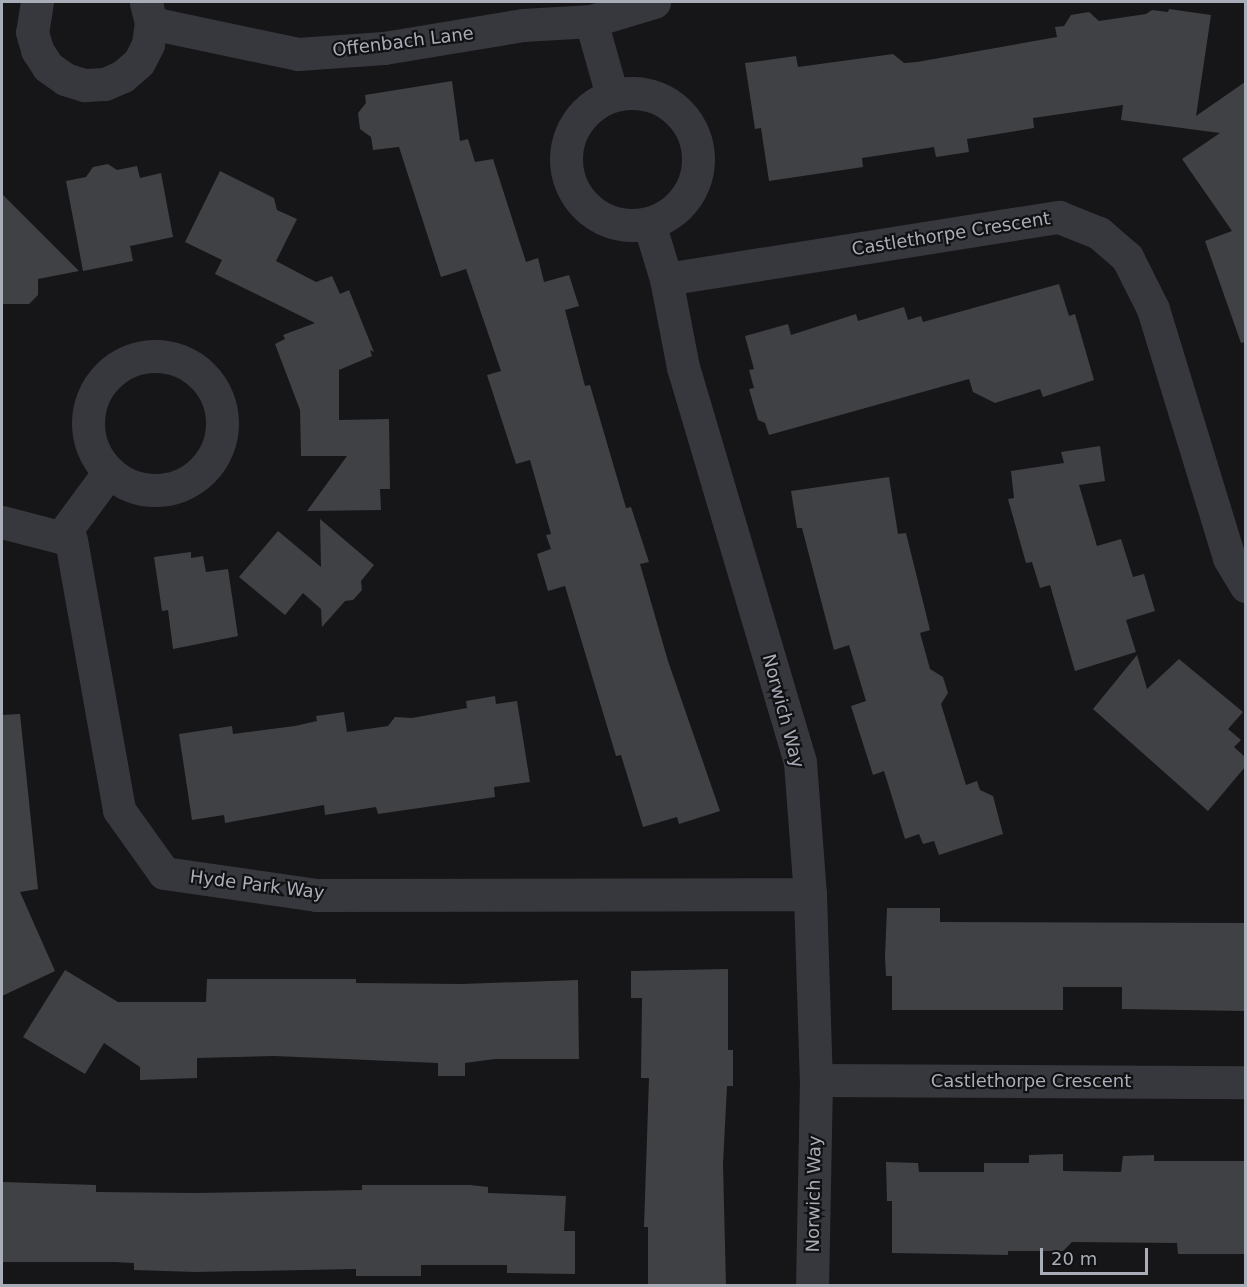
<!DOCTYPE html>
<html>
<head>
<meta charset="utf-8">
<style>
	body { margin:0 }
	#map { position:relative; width:1247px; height:1287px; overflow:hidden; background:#161618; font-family:"DejaVu Sans",sans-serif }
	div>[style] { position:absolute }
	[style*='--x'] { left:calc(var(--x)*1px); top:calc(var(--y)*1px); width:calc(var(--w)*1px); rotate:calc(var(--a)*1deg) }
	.building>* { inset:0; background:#404145 }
	.minor>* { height:33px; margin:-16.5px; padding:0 16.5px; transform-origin:16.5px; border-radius:16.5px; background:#37383d }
	.minor>.ring { margin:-16.5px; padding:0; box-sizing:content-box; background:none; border:33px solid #37383d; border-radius:50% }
	span { translate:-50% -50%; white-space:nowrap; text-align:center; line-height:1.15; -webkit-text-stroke:4.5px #111113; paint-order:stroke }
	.street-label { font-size:18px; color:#a8adb8 }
	.frame { position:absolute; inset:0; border:3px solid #a8adb8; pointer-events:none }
	.scale { position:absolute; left:1040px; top:1248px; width:108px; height:27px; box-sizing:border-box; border:3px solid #a8adb8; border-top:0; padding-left:8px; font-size:18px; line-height:21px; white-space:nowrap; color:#a8adb8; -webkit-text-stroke:4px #111113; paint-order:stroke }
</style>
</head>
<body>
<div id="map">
	<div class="building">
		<div style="clip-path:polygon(1169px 9px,1211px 15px,1196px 116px,1245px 82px,1245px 342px,1241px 343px,1205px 241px,1232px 231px,1182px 159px,1220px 133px,1121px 120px,1123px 105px,1033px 118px,1034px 128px,967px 139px,969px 152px,936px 157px,934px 147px,862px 158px,863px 167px,769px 181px,761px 128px,755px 129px,745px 63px,796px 56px,798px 67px,893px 54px,904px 63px,917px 62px,1057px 37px,1055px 27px,1064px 26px,1071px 15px,1089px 12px,1099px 21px,1146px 14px,1152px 10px,1168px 12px)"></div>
		<div style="clip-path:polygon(452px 81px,460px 141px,468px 139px,475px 162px,493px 159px,526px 262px,538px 258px,544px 282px,569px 275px,579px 306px,565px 310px,585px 386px,590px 385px,626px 508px,631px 507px,649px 562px,640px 564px,668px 661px,720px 811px,679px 824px,677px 817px,643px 827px,621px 755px,616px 756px,565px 586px,548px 591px,537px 554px,551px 549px,546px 535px,551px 534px,530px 460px,516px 464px,487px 375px,501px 371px,466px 269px,441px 277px,399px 147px,373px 150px,371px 137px,360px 129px,358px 113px,366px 103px,365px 95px)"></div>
		<div style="clip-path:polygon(108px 164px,117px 170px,137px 166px,140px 178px,161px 173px,173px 237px,130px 246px,133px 261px,83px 271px,66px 181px,86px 177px,93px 167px)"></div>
		<div style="clip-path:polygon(220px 171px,274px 198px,277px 210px,297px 219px,276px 261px,316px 282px,332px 276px,340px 294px,349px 290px,374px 352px,370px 350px,372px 356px,339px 370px,339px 420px,389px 419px,390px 489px,380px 489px,381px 510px,307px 511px,347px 456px,301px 456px,300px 410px,275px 344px,285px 339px,283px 335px,315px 323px,215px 274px,222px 260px,185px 242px)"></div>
		<div style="clip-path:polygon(2px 194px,79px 271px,38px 279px,38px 295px,29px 304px,2px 304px)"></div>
		<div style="clip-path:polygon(1059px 284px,1069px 316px,1075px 314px,1094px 380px,1043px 397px,1040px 389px,995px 403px,973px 392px,969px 379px,769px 435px,765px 423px,758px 420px,749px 389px,754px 388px,749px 370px,754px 369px,745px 336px,788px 324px,791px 335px,856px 314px,858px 321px,904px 307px,908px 320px,921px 316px,923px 322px)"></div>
		<div style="clip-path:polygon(1100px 446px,1105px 481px,1079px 485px,1097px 546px,1121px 539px,1133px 577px,1144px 574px,1155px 611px,1126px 620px,1136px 652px,1075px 671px,1050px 585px,1040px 588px,1032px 562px,1026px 563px,1008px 499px,1014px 498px,1011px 471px,1064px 463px,1061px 452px)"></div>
		<div style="clip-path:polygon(889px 477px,898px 534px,906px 533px,930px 630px,920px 633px,930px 669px,943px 677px,948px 693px,941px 704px,966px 785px,977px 781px,980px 790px,993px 796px,1003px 834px,939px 855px,934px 841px,923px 844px,919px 834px,905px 839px,884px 771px,873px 775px,851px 706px,866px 701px,849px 645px,834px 650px,802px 528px,797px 528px,791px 491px)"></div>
		<div style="clip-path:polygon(320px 519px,374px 565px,361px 581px,362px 590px,353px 600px,345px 601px,322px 627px,321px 609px,303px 593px,285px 615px,239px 577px,278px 531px,321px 567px)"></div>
		<div style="clip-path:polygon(191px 552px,191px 558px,203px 556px,206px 572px,228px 569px,238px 636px,173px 649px,168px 610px,162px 611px,154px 557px)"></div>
		<div style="clip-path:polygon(1137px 655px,1147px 689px,1179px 659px,1243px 712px,1228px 729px,1241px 740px,1234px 747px,1245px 757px,1245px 767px,1208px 811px,1093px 709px)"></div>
		<div style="clip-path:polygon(495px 696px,496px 704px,517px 701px,530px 782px,494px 787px,495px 797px,378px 814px,376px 807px,325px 815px,324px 805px,225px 823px,224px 815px,192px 820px,179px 734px,232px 726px,233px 734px,295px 726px,317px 721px,316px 716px,344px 712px,347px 732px,388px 726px,395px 717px,412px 718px,467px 708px,466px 701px)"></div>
		<div style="clip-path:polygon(20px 714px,38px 889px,20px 892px,55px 971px,2px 996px,2px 715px)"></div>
		<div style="clip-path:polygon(887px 908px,940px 908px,940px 922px,1245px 923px,1245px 1011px,1122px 1009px,1122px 987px,1063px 987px,1063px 1010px,892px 1010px,892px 976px,886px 976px,885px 957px)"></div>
		<div style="clip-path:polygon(728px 969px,728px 1050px,733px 1050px,733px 1086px,727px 1086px,723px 1164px,726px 1286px,648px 1286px,648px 1227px,644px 1227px,649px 1078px,641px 1078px,642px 998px,631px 998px,631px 971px)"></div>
		<div style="clip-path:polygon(65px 970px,118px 1002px,206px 1002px,207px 979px,356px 979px,356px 983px,462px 984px,578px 980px,579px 1059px,495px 1059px,465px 1063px,465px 1076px,438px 1076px,438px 1063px,274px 1056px,197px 1058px,197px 1078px,140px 1080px,140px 1067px,104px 1043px,85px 1074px,23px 1037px)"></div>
		<div style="clip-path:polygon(1063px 1154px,1063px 1171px,1121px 1172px,1123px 1156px,1154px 1155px,1154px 1161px,1245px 1161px,1245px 1254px,1178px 1254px,1177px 1243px,1072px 1242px,1063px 1251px,1008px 1251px,1008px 1255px,892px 1253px,892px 1201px,887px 1201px,886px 1162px,918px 1163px,919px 1172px,984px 1172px,984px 1163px,1029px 1163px,1029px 1155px)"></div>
		<div style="clip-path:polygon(2px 1182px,96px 1185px,96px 1192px,195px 1193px,362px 1190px,362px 1185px,470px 1185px,488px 1187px,488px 1193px,566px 1196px,564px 1231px,575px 1231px,575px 1274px,507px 1273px,507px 1265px,421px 1265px,421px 1276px,356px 1276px,356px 1269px,196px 1272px,134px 1270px,134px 1263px,114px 1262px,2px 1262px)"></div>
	</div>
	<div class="minor">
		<div style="--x:37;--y:2;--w:30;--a:99"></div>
		<div style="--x:32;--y:32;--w:19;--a:74"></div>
		<div style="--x:37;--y:50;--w:20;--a:57"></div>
		<div style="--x:48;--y:67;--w:21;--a:35"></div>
		<div style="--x:65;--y:79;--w:20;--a:18"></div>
		<div style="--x:84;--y:85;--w:21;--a:-3"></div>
		<div style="--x:105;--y:84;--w:20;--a:-24"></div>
		<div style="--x:123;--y:76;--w:21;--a:-41"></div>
		<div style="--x:139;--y:62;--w:20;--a:-63"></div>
		<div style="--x:148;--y:44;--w:21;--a:-82"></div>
		<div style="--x:151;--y:23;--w:21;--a:-104"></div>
		<div style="--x:591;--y:21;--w:77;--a:74.2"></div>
		<div style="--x:151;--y:23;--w:150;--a:11.9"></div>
		<div style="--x:298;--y:54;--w:86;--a:-4"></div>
		<div style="--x:384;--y:48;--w:141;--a:-9.4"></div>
		<div style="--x:523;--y:25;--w:68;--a:-3.4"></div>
		<div style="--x:591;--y:21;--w:66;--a:-16.8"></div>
		<div class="ring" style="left:566px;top:93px;width:99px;height:99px"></div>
		<div style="--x:649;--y:223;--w:59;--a:73.1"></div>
		<div style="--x:666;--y:279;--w:90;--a:79.1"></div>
		<div style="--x:683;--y:367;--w:412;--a:73.5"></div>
		<div style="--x:800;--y:762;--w:132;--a:85.7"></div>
		<div style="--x:810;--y:894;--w:186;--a:88.2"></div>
		<div style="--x:816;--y:1080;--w:206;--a:91.1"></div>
		<div style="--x:666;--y:279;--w:398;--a:-9"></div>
		<div style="--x:1059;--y:217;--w:43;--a:21.8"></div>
		<div style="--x:1099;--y:233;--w:37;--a:41"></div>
		<div style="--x:1127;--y:257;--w:58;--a:63.4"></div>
		<div style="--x:1153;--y:309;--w:260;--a:73"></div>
		<div style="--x:1229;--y:558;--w:33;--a:59"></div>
		<div class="ring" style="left:88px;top:356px;width:101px;height:101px"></div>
		<div style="--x:2;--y:522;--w:71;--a:14.6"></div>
		<div style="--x:71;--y:540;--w:274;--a:79.9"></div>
		<div style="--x:119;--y:810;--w:77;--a:54.5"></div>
		<div style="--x:164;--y:873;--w:154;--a:8.2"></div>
		<div style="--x:316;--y:895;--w:494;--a:-0.1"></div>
		<div style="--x:61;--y:537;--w:81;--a:-53.6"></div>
		<div style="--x:816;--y:1080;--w:430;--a:0.3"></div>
	</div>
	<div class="street-label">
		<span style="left:403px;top:42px;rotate:-7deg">Offenbach Lane</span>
		<span style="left:951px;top:234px;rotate:-9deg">Castlethorpe Crescent</span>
		<span style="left:783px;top:711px;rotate:75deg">Norwich Way</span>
		<span style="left:257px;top:885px;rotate:7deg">Hyde Park Way</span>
		<span style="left:1031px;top:1081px">Castlethorpe Crescent</span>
		<span style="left:814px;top:1194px;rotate:-89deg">Norwich Way</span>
	</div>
	<div class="frame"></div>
	<div class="scale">20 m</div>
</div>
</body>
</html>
